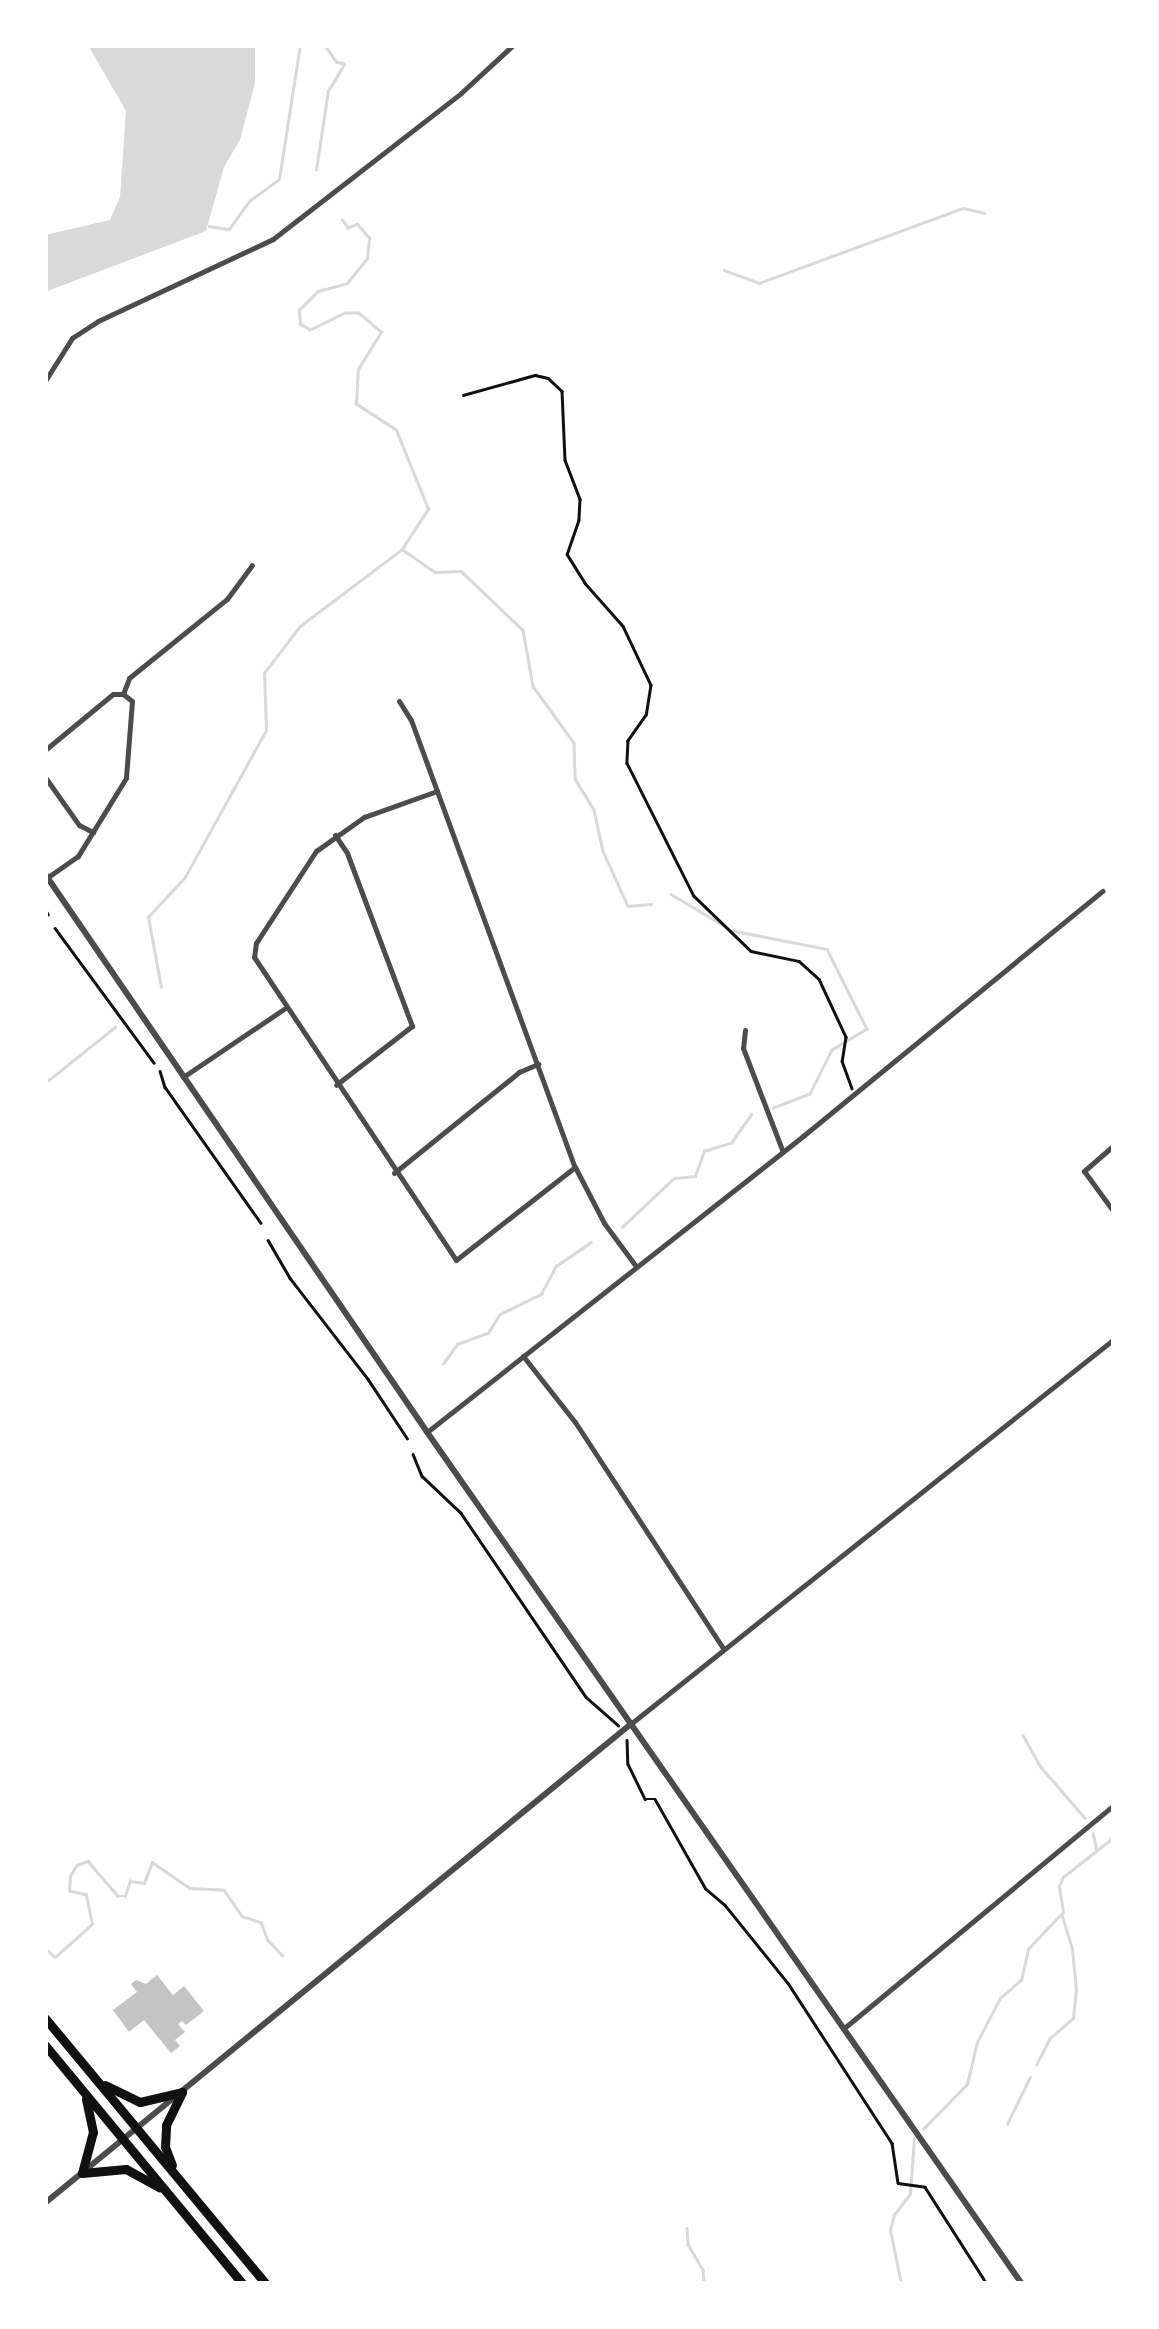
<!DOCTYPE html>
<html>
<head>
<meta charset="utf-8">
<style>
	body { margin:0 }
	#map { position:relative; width:1159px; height:2329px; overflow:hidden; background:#fff; font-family:Karla,sans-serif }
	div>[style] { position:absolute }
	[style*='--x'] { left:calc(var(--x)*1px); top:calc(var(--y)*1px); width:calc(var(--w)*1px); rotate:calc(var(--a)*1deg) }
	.water>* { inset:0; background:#d9d9d9 }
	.stream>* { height:2.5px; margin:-1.25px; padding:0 1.25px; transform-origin:1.25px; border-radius:1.25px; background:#d9d9d9 }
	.building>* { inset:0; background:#c4c4c4 }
	.path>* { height:2.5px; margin:-1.25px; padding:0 1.25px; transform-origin:1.25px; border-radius:1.25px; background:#111 }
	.minor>* { height:5px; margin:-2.5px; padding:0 2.5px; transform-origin:2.5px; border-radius:2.5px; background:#4c4c4c }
	.tertiary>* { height:6px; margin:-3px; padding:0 3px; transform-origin:3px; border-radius:3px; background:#4c4c4c }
	.trunk>* { height:9px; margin:-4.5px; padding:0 4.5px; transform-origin:4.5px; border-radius:4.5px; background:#111 }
	span { translate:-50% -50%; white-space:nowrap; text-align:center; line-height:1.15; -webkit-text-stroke:8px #fff; paint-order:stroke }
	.frame { position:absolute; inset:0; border:48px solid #fff; pointer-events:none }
</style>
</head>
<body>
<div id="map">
	<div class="water">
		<div style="clip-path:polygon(88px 45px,255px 45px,255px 83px,240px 140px,224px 167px,206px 231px,45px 292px,45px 235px,110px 220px,120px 197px,126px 111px)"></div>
	</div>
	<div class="stream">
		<div style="--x:316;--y:170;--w:80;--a:-81.4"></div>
		<div style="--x:328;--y:91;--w:31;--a:-59"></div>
		<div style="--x:344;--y:64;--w:8;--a:-166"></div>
		<div style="--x:336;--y:62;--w:21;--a:-125"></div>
		<div style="--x:209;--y:226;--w:20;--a:9"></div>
		<div style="--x:229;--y:229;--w:34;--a:-54"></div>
		<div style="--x:249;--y:201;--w:37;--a:-36"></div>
		<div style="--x:279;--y:179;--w:136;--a:-81.1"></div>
		<div style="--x:724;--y:270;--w:37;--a:20"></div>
		<div style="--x:759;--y:283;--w:217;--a:-20.2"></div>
		<div style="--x:963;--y:208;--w:22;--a:13"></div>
		<div style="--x:402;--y:549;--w:40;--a:34.9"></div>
		<div style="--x:435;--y:572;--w:26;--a:-2"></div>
		<div style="--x:461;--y:571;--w:86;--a:43.6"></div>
		<div style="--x:523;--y:630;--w:57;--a:79.9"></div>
		<div style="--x:533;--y:686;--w:70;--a:54.3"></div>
		<div style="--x:574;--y:743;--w:36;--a:88"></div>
		<div style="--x:575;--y:779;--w:36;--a:58"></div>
		<div style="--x:594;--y:810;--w:42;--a:77.6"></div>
		<div style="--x:603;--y:851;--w:60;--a:65.6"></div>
		<div style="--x:628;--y:906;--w:23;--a:-5"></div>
		<div style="--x:671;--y:894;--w:61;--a:30.8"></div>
		<div style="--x:730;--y:930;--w:99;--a:11.1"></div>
		<div style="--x:827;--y:949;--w:89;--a:63.4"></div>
		<div style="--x:867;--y:1029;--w:41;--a:149"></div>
		<div style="--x:832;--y:1050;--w:49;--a:116.6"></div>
		<div style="--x:810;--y:1094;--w:39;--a:159"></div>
		<div style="--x:161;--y:987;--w:71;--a:-100.5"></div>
		<div style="--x:148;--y:917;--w:54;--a:-47.2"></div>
		<div style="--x:185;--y:877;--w:168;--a:-61.1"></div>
		<div style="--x:266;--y:730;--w:57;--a:-92"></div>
		<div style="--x:264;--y:673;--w:59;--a:-52.5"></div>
		<div style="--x:300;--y:626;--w:128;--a:-37"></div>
		<div style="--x:402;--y:549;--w:48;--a:-57"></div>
		<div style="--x:428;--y:509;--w:85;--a:-112.1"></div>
		<div style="--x:396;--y:430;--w:48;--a:-147"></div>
		<div style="--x:356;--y:404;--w:35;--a:-87"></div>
		<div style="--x:358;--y:369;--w:44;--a:-58.1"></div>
		<div style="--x:381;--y:332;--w:30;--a:-140"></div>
		<div style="--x:358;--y:313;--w:13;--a:180"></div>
		<div style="--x:345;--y:313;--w:39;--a:154"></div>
		<div style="--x:310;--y:330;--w:12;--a:-149"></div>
		<div style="--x:300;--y:324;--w:14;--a:-94"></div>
		<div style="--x:299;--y:310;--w:27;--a:-45"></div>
		<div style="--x:318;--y:291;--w:30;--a:-15"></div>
		<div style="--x:347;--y:283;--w:32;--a:-51"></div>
		<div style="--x:367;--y:258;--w:20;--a:-84"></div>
		<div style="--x:369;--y:238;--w:18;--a:-131"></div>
		<div style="--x:357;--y:224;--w:10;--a:156"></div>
		<div style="--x:348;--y:228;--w:10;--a:-127"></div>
		<div style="--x:45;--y:1083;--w:90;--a:-38.7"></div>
		<div style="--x:622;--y:1227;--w:71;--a:-43.3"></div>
		<div style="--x:674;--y:1178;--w:21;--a:-5"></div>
		<div style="--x:695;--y:1176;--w:27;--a:-70"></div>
		<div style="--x:704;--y:1151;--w:28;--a:-17"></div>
		<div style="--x:731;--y:1143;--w:35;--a:-55"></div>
		<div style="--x:443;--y:1364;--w:24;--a:-55"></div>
		<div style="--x:457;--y:1344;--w:33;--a:-20"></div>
		<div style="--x:488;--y:1333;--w:22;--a:-58"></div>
		<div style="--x:500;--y:1314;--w:46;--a:-26"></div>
		<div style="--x:541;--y:1294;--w:32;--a:-62"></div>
		<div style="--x:556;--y:1266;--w:42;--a:-34.4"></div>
		<div style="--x:1023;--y:1735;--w:37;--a:61"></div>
		<div style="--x:1041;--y:1767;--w:67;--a:49.2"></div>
		<div style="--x:1093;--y:1833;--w:17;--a:77"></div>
		<div style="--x:45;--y:1948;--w:13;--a:42"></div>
		<div style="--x:55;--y:1957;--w:50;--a:-41.7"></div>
		<div style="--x:92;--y:1924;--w:30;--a:-102"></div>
		<div style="--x:86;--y:1895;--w:17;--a:-167"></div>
		<div style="--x:69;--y:1891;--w:15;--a:-86"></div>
		<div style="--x:70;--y:1876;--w:13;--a:-58"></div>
		<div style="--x:77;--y:1865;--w:12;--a:-20"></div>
		<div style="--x:88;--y:1861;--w:46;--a:49.4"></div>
		<div style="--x:118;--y:1896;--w:7;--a:0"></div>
		<div style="--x:125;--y:1896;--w:16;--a:-72"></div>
		<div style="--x:130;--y:1881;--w:14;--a:8"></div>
		<div style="--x:144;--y:1883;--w:22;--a:-69"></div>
		<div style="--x:152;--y:1862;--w:46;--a:34.4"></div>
		<div style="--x:190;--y:1888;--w:34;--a:3"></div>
		<div style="--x:224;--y:1890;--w:32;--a:55"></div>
		<div style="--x:242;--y:1916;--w:20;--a:18"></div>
		<div style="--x:261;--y:1922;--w:19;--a:69"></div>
		<div style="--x:268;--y:1940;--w:21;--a:47"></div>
		<div style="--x:1036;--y:2065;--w:29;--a:-63"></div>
		<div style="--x:1049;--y:2039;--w:32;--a:-41"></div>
		<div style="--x:1073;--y:2018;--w:28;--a:-84"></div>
		<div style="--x:1076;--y:1990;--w:41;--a:-95.6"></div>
		<div style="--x:1072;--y:1949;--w:34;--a:-107"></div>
		<div style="--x:1007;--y:2124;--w:52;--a:-63.9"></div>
		<div style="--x:923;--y:2129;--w:63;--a:-45.6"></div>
		<div style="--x:967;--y:2084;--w:43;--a:-76.6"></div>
		<div style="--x:977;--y:2042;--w:50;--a:-62.4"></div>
		<div style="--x:1000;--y:1998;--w:28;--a:-41"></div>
		<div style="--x:1021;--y:1980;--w:32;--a:-77"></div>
		<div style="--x:1028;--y:1949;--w:51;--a:-46.6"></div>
		<div style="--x:1063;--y:1912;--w:26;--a:-99"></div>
		<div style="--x:1059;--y:1886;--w:10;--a:-66"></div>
		<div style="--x:1063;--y:1877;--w:65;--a:-38.1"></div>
		<div style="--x:687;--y:2228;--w:16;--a:86"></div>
		<div style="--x:688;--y:2244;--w:30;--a:60"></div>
		<div style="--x:703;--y:2270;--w:14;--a:86"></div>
		<div style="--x:901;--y:2284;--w:55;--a:-101.5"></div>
		<div style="--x:890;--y:2230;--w:16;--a:-75"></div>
		<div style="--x:894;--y:2215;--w:26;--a:-53"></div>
		<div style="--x:910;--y:2194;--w:56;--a:-85.9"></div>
	</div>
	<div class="building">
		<div style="clip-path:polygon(157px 1975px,173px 1995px,184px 1986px,204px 2011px,186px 2025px,182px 2021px,178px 2024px,185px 2032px,175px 2040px,180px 2046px,171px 2053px,144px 2020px,129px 2032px,113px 2010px,137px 1992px,131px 1984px,136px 1980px,146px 1984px)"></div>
	</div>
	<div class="path">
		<div style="--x:463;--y:395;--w:75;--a:-15.5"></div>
		<div style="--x:535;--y:375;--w:13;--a:13"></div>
		<div style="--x:548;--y:378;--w:19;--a:43"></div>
		<div style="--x:562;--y:391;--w:69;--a:87.5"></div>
		<div style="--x:565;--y:460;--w:42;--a:69"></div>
		<div style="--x:580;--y:499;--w:21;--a:93"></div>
		<div style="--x:579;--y:520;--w:36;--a:109"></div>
		<div style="--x:567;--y:554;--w:34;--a:58"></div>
		<div style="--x:585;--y:583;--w:57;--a:48.5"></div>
		<div style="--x:623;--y:626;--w:65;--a:64.6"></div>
		<div style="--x:651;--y:685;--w:30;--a:99"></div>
		<div style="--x:646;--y:715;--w:32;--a:125"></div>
		<div style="--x:628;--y:741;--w:22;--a:93"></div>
		<div style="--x:627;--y:763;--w:149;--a:63.3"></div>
		<div style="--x:694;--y:896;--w:79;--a:44"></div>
		<div style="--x:751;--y:951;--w:49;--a:11.8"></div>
		<div style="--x:799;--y:961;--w:27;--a:42"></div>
		<div style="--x:819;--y:979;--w:64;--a:65"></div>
		<div style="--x:846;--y:1037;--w:24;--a:99"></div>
		<div style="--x:842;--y:1061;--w:29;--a:70"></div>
		<div style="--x:45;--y:909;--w:6;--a:59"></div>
		<div style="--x:55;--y:928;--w:167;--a:53.7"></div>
		<div style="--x:160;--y:1071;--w:17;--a:73"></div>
		<div style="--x:165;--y:1087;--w:166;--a:54.8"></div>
		<div style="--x:268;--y:1240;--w:44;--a:59.9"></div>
		<div style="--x:290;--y:1278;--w:128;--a:52.3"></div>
		<div style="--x:368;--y:1379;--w:71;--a:56.5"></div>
		<div style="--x:413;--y:1454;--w:24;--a:68"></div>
		<div style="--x:422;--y:1476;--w:54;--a:43.5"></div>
		<div style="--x:461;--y:1513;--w:222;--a:55.8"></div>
		<div style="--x:586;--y:1697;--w:43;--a:41.2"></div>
		<div style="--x:627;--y:1740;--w:24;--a:88"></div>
		<div style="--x:628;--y:1764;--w:39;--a:64"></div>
		<div style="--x:645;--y:1799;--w:10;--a:0"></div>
		<div style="--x:655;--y:1799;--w:103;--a:60.5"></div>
		<div style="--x:706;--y:1889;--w:25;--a:40"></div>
		<div style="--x:725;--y:1905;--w:100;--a:51.1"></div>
		<div style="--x:788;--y:1983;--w:191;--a:57"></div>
		<div style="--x:892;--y:2143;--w:40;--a:81.5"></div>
		<div style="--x:898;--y:2183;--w:27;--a:8"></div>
		<div style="--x:925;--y:2187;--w:115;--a:57.4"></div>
	</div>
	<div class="minor">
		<div style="--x:45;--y:381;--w:51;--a:-57.9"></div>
		<div style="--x:72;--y:338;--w:31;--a:-33"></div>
		<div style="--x:98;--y:321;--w:193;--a:-25.1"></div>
		<div style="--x:273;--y:239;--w:238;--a:-37.8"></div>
		<div style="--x:461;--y:93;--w:71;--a:-42.7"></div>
		<div style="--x:123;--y:694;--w:17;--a:-69"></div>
		<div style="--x:129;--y:678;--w:126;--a:-38.9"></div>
		<div style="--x:227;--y:599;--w:42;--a:-53.7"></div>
		<div style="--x:399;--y:701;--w:22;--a:58"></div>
		<div style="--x:411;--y:720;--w:476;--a:69.9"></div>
		<div style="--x:575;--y:1167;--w:63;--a:62.6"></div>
		<div style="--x:604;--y:1223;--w:52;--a:53.6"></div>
		<div style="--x:45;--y:750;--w:88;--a:-39.5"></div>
		<div style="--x:113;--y:694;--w:10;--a:0"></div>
		<div style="--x:123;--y:694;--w:11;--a:38"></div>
		<div style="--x:132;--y:701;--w:77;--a:94.5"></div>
		<div style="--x:126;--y:778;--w:92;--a:121.6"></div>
		<div style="--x:78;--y:856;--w:37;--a:145"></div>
		<div style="--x:45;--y:777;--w:59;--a:54.7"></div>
		<div style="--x:79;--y:825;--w:16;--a:27"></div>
		<div style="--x:437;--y:791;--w:77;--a:160.4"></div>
		<div style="--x:364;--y:817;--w:59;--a:144.7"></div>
		<div style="--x:316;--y:851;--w:110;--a:123.1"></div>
		<div style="--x:256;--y:943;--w:14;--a:98"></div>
		<div style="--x:254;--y:957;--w:364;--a:56.3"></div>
		<div style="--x:456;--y:1260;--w:151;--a:-38"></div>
		<div style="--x:335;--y:835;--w:22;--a:56"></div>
		<div style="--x:347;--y:853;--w:185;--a:69.4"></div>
		<div style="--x:412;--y:1026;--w:96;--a:142.2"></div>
		<div style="--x:745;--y:1030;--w:18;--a:96"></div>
		<div style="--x:743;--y:1048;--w:111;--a:69"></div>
		<div style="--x:183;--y:1077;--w:122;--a:-34"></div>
		<div style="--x:1114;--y:1145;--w:40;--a:139"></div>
		<div style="--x:1084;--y:1171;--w:51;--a:53.8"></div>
		<div style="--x:394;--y:1173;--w:161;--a:-38.9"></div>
		<div style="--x:519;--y:1072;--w:21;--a:-23"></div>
		<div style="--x:523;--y:1356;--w:84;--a:51.8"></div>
		<div style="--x:575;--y:1422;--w:270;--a:56.8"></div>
		<div style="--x:427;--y:1432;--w:479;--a:-38.2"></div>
		<div style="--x:803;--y:1136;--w:387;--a:-39.3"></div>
		<div style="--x:633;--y:1722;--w:615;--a:-38.53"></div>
		<div style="--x:843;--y:2029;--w:352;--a:-39.6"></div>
	</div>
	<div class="tertiary">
		<div style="--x:45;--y:874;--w:676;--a:55.6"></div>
		<div style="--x:427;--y:1432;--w:1039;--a:55.07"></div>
		<div style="--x:45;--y:2203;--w:758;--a:-39.27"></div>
	</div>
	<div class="trunk">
		<div style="--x:45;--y:2018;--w:346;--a:50.3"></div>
		<div style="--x:45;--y:2045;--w:310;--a:50.4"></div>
		<div style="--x:105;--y:2085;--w:39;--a:26"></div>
		<div style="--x:140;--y:2102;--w:43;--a:-13.4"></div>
		<div style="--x:172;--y:2165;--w:19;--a:-111"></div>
		<div style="--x:165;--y:2147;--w:22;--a:-87"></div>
		<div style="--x:166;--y:2125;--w:37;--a:-64"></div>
		<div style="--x:82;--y:2173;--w:44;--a:-5.2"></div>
		<div style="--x:126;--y:2169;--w:38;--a:29"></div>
		<div style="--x:82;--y:2173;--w:42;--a:-75"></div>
		<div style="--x:93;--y:2132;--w:34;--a:-102"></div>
	</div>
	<div class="frame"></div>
</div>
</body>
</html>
